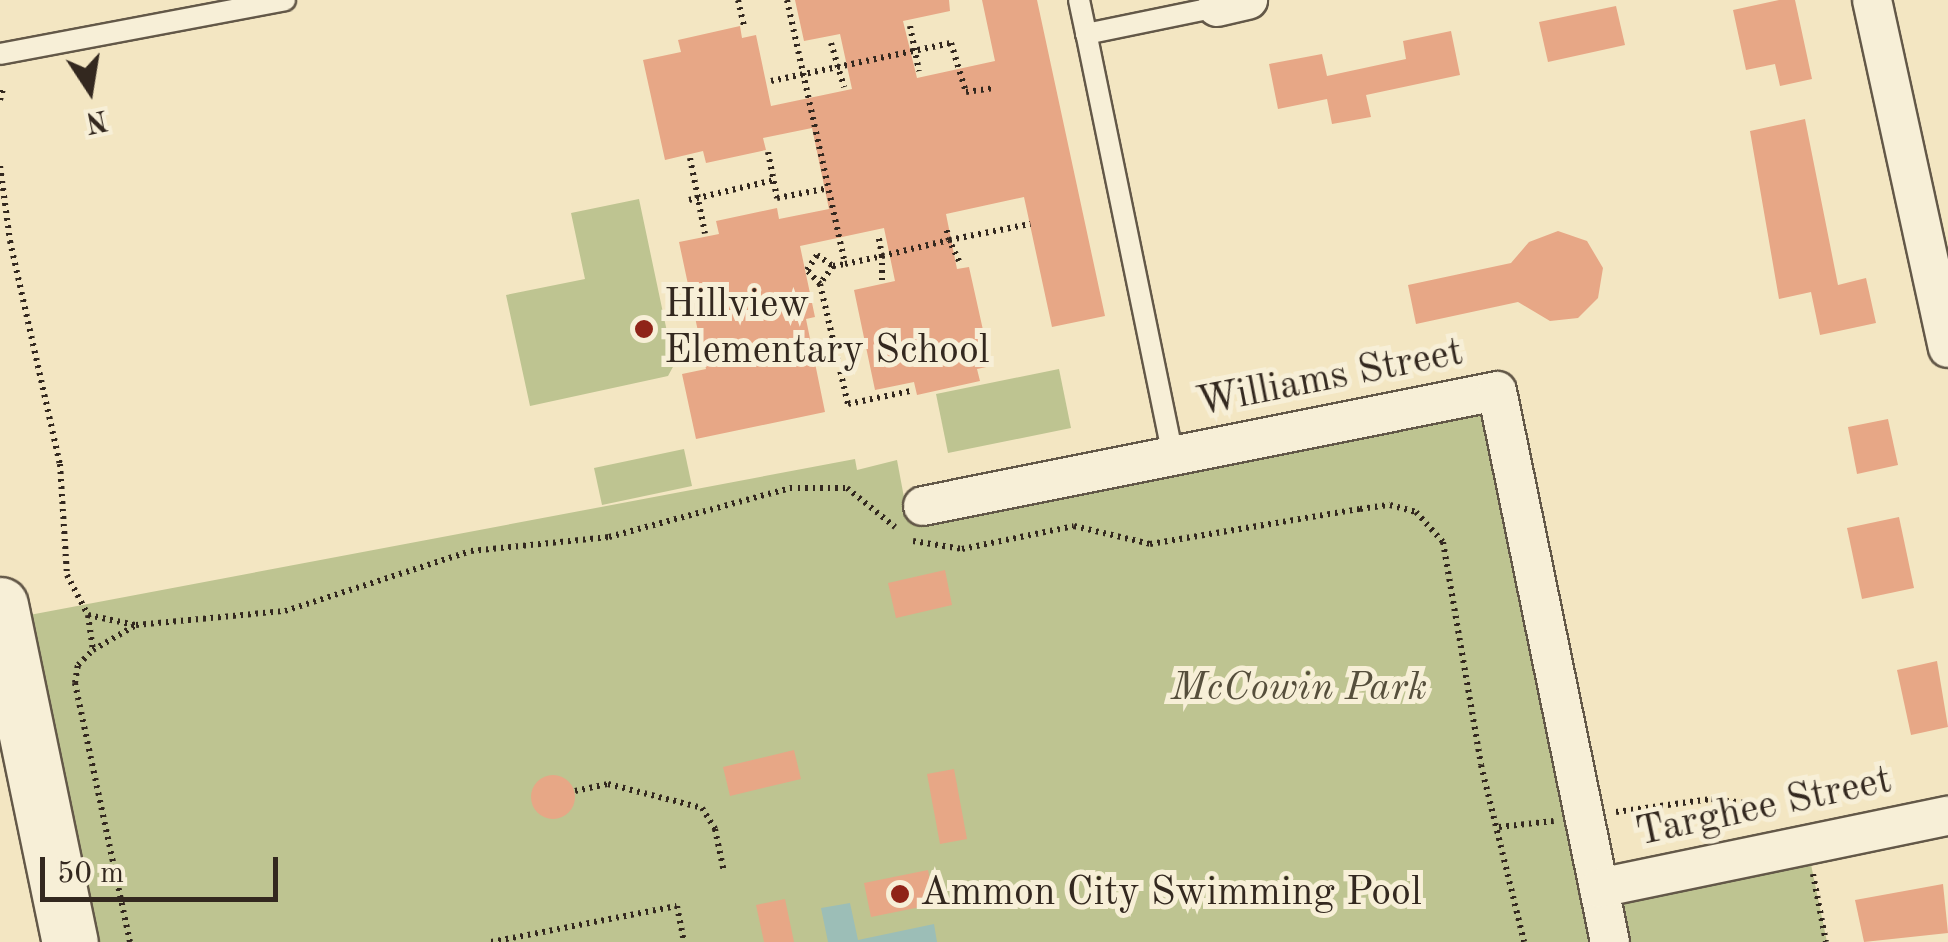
<!DOCTYPE html>
<html>
<head>
<meta charset="utf-8">
<style>
	body { margin:0 }
	#map { position:relative; width:1948px; height:942px; overflow:hidden; background:#f3e6c2; font-family:"Old Standard TT",serif }
	div>[style] { position:absolute }
	[style*='--x'] { left:calc(var(--x)*1px); top:calc(var(--y)*1px); width:calc(var(--w)*1px); rotate:calc(var(--a)*1deg) }
	.green>* { inset:0; background:#bec491 }
	.water>* { inset:0; background:#9cbeb7 }
	.building>* { inset:0; background:#e7a786 }
	.round { border-radius:50% }
	.path>* { height:6px; margin-top:-3px; transform-origin:0; background:repeating-linear-gradient(90deg,#33281f 0 2.5px,transparent 0 7.5px) }
	.roads { filter:drop-shadow(2px 0 #635848) drop-shadow(-2px 0 #635848) drop-shadow(0 2px #635848) drop-shadow(0 -2px #635848) }
	.lane>* { height:20px; margin:-10px; padding:0 10px; transform-origin:10px; border-radius:10px; background:#f7efd7 }
	.street>* { height:38px; margin:-19px; padding:0 19px; transform-origin:19px; border-radius:19px; background:#f7efd7 }
	.secondary>* { height:55px; margin:-27.5px; padding:0 27.5px; transform-origin:27.5px; border-radius:27.5px; background:#f7efd7 }
	.dots>* { width:28px; height:28px; translate:-50% -50%; box-sizing:border-box; border:5px solid #f7efd7; border-radius:50% }
	span { translate:-50% -50%; white-space:nowrap; text-align:center; line-height:1.15; -webkit-text-stroke:10px #f7efd7; paint-order:stroke }
	.poi-label { font-size:40px; color:#33281f }
	.left { translate:0 -50%; text-align:left }
	.street-label { font-size:40px; color:#33281f }
	.park-label { font-size:40px; color:#564f3c; font-style:italic }
	.north { position:absolute; left:40px; top:40px; width:100px; height:100px; -webkit-text-stroke:8px #f7efd7; paint-order:stroke; rotate:168deg; font-size:28px; font-weight:700; line-height:40px; text-align:center; color:#33281f }
	.north::after { content:''; display:block; margin:auto; width:35px; height:45px; background:#33281f; clip-path:polygon(50% 0,100% 100%,50% 72%,0 100%) }
	.scale { position:absolute; left:40px; top:857px; width:238px; height:45px; box-sizing:border-box; border:5px solid #33281f; border-top:0; padding-left:12px; font-size:30px; line-height:35px; white-space:nowrap; color:#33281f; -webkit-text-stroke:8px #f7efd7; paint-order:stroke }
</style>
</head>
<body>
<div id="map">
	<div class="green">
		<div style="clip-path:polygon(639px 199px,674px 365px,668px 376px,530px 406px,506px 295px,585px 279px,571px 213px)"></div>
		<div style="clip-path:polygon(1059px 369px,1071px 428px,948px 453px,936px 394px)"></div>
		<div style="clip-path:polygon(1497px 391px,1599px 888px,1807px 845px,1827px 942px,74px 942px,3px 620px,855px 459px,857px 470px,897px 460px,906px 508px)"></div>
		<div style="clip-path:polygon(684px 449px,692px 486px,602px 505px,594px 468px)"></div>
	</div>
	<div class="water">
		<div style="clip-path:polygon(850px 903px,858px 940px,934px 924px,937px 942px,828px 942px,821px 908px)"></div>
	</div>
	<div class="building">
		<div style="clip-path:polygon(795px 0,949px 0,950px 11px,903px 21px,917px 78px,995px 61px,982px 0,1037px 0,1105px 316px,1052px 327px,1024px 197px,946px 214px,957px 269px,969px 267px,991px 366px,977px 369px,980px 381px,917px 395px,914px 382px,875px 390px,854px 290px,895px 281px,884px 228px,800px 246px,815px 317px,806px 319px,825px 412px,696px 439px,682px 374px,706px 369px,679px 242px,719px 234px,716px 221px,777px 208px,779px 219px,829px 209px,812px 128px,763px 138px,766px 150px,706px 163px,703px 151px,665px 160px,643px 60px,681px 52px,678px 40px,740px 26px,742px 38px,756px 35px,771px 106px,852px 89px,840px 34px,804px 41px)"></div>
		<div style="clip-path:polygon(1779px 0,1795px 0,1812px 79px,1780px 86px,1775px 64px,1746px 70px,1733px 10px)"></div>
		<div style="clip-path:polygon(1616px 6px,1625px 45px,1548px 62px,1539px 22px)"></div>
		<div style="clip-path:polygon(1451px 31px,1460px 75px,1366px 95px,1371px 117px,1332px 124px,1327px 99px,1278px 109px,1269px 64px,1322px 54px,1327px 76px,1406px 59px,1403px 41px)"></div>
		<div style="clip-path:polygon(1805px 119px,1838px 285px,1866px 278px,1876px 323px,1820px 335px,1811px 292px,1779px 299px,1750px 131px)"></div>
		<div style="clip-path:polygon(1558px 231px,1587px 241px,1603px 268px,1598px 298px,1578px 318px,1550px 321px,1518px 302px,1416px 324px,1408px 285px,1511px 263px,1529px 242px)"></div>
		<div style="clip-path:polygon(1888px 419px,1898px 465px,1857px 474px,1848px 427px)"></div>
		<div style="clip-path:polygon(1899px 517px,1914px 588px,1862px 599px,1847px 528px)"></div>
		<div style="clip-path:polygon(945px 570px,952px 605px,896px 618px,888px 583px)"></div>
		<div style="clip-path:polygon(1937px 661px,1948px 727px,1911px 735px,1897px 670px)"></div>
		<div style="clip-path:polygon(794px 750px,801px 779px,730px 796px,723px 767px)"></div>
		<div style="clip-path:polygon(954px 769px,967px 839px,940px 844px,927px 774px)"></div>
		<div class="round" style="left:531px;top:775px;width:44px;height:44px"></div>
		<div style="clip-path:polygon(928px 870px,935px 904px,871px 917px,864px 883px)"></div>
		<div style="clip-path:polygon(1943px 884px,1948px 933px,1864px 942px,1855px 900px)"></div>
		<div style="clip-path:polygon(785px 899px,794px 942px,764px 942px,756px 905px)"></div>
	</div>
	<div class="path">
		<div style="--x:738;--y:0;--w:26;--a:77"></div>
		<div style="--x:787;--y:0;--w:270;--a:77.6"></div>
		<div style="--x:845;--y:264;--w:38;--a:-12"></div>
		<div style="--x:882;--y:256;--w:22;--a:-100"></div>
		<div style="--x:910;--y:26;--w:46;--a:78.7"></div>
		<div style="--x:831;--y:43;--w:46;--a:73.5"></div>
		<div style="--x:771;--y:81;--w:184;--a:-11.9"></div>
		<div style="--x:951;--y:43;--w:51;--a:73"></div>
		<div style="--x:966;--y:92;--w:28;--a:-8"></div>
		<div style="--x:0;--y:100;--w:11;--a:-75"></div>
		<div style="--x:768;--y:152;--w:47;--a:78.9"></div>
		<div style="--x:777;--y:198;--w:48;--a:-10.8"></div>
		<div style="--x:690;--y:158;--w:77;--a:78.8"></div>
		<div style="--x:0;--y:166;--w:76;--a:82.4"></div>
		<div style="--x:10;--y:241;--w:229;--a:77.4"></div>
		<div style="--x:60;--y:464;--w:111;--a:86.4"></div>
		<div style="--x:67;--y:575;--w:45;--a:62.3"></div>
		<div style="--x:88;--y:615;--w:48;--a:12"></div>
		<div style="--x:689;--y:200;--w:87;--a:-13.2"></div>
		<div style="--x:959;--y:261;--w:23;--a:-115"></div>
		<div style="--x:949;--y:240;--w:83;--a:-11.2"></div>
		<div style="--x:833;--y:266;--w:22;--a:126"></div>
		<div style="--x:820;--y:284;--w:19;--a:-133"></div>
		<div style="--x:807;--y:270;--w:18;--a:-56"></div>
		<div style="--x:817;--y:255;--w:19;--a:35"></div>
		<div style="--x:833;--y:266;--w:12;--a:-9"></div>
		<div style="--x:882;--y:280;--w:24;--a:-90"></div>
		<div style="--x:882;--y:256;--w:69;--a:-13.4"></div>
		<div style="--x:949;--y:240;--w:13;--a:-103"></div>
		<div style="--x:820;--y:284;--w:123;--a:76.9"></div>
		<div style="--x:848;--y:404;--w:63;--a:-11.8"></div>
		<div style="--x:913;--y:541;--w:50;--a:9.3"></div>
		<div style="--x:962;--y:549;--w:114;--a:-11.6"></div>
		<div style="--x:1074;--y:526;--w:78;--a:13.3"></div>
		<div style="--x:1150;--y:544;--w:213;--a:-9.5"></div>
		<div style="--x:1360;--y:509;--w:30;--a:-8"></div>
		<div style="--x:1390;--y:505;--w:27;--a:15"></div>
		<div style="--x:1416;--y:512;--w:40;--a:48"></div>
		<div style="--x:1443;--y:542;--w:226;--a:80.3"></div>
		<div style="--x:1481;--y:765;--w:182;--a:76.3"></div>
		<div style="--x:88;--y:615;--w:35;--a:82"></div>
		<div style="--x:575;--y:791;--w:34;--a:-12"></div>
		<div style="--x:608;--y:784;--w:97;--a:14.3"></div>
		<div style="--x:702;--y:808;--w:25;--a:58"></div>
		<div style="--x:715;--y:829;--w:44;--a:78.2"></div>
		<div style="--x:1616;--y:812;--w:96;--a:-7.8"></div>
		<div style="--x:1711;--y:799;--w:52;--a:6.6"></div>
		<div style="--x:1763;--y:805;--w:19;--a:39"></div>
		<div style="--x:1499;--y:827;--w:55;--a:-6.2"></div>
		<div style="--x:1813;--y:874;--w:69;--a:79.2"></div>
		<div style="--x:130;--y:942;--w:265;--a:-102"></div>
		<div style="--x:75;--y:683;--w:18;--a:-81"></div>
		<div style="--x:78;--y:665;--w:21;--a:-45"></div>
		<div style="--x:93;--y:650;--w:50;--a:-30.2"></div>
		<div style="--x:136;--y:625;--w:150;--a:-5.4"></div>
		<div style="--x:285;--y:611;--w:195;--a:-17.9"></div>
		<div style="--x:471;--y:551;--w:139;--a:-5.8"></div>
		<div style="--x:609;--y:537;--w:188;--a:-15.1"></div>
		<div style="--x:790;--y:488;--w:57;--a:0"></div>
		<div style="--x:847;--y:488;--w:62;--a:39.1"></div>
		<div style="--x:491;--y:942;--w:189;--a:-11"></div>
		<div style="--x:677;--y:906;--w:37;--a:79"></div>
	</div>
	<div class="roads">
		<div class="lane">
			<div style="--x:1079;--y:0;--w:35;--a:78"></div>
			<div style="--x:0;--y:54;--w:290;--a:-10.7"></div>
			<div style="--x:1173;--y:456;--w:431;--a:-101.6"></div>
			<div style="--x:1086;--y:34;--w:134;--a:-11.6"></div>
		</div>
		<div class="street">
			<div style="--x:1872;--y:0;--w:356;--a:77.7"></div>
			<div style="--x:1217;--y:7;--w:32;--a:-13"></div>
			<div style="--x:923;--y:506;--w:585;--a:-11.33"></div>
			<div style="--x:1497;--y:391;--w:562;--a:78.41"></div>
			<div style="--x:1599;--y:888;--w:356;--a:-11.7"></div>
		</div>
		<div class="secondary">
			<div style="--x:0;--y:605;--w:344;--a:78.3"></div>
		</div>
	</div>
	<div class="dots">
		<div style="left:644px;top:329px;background:#8f2418"></div>
		<div style="left:900px;top:894px;background:#8f2418"></div>
	</div>
	<div class="poi-label">
		<span class="left" style="left:664px;top:329px">Hillview<br>Elementary School</span>
		<span class="left" style="left:920px;top:894px">Ammon City Swimming Pool</span>
	</div>
	<div class="street-label">
		<span style="left:1330px;top:379px;rotate:-11deg">Williams Street</span>
		<span style="left:1764px;top:808px;rotate:-12deg">Targhee Street</span>
	</div>
	<div class="park-label">
		<span style="left:1299px;top:689px">McCowin Park</span>
	</div>
	<div class="north">N</div>
	<div class="scale">50 m</div>
</div>
</body>
</html>
